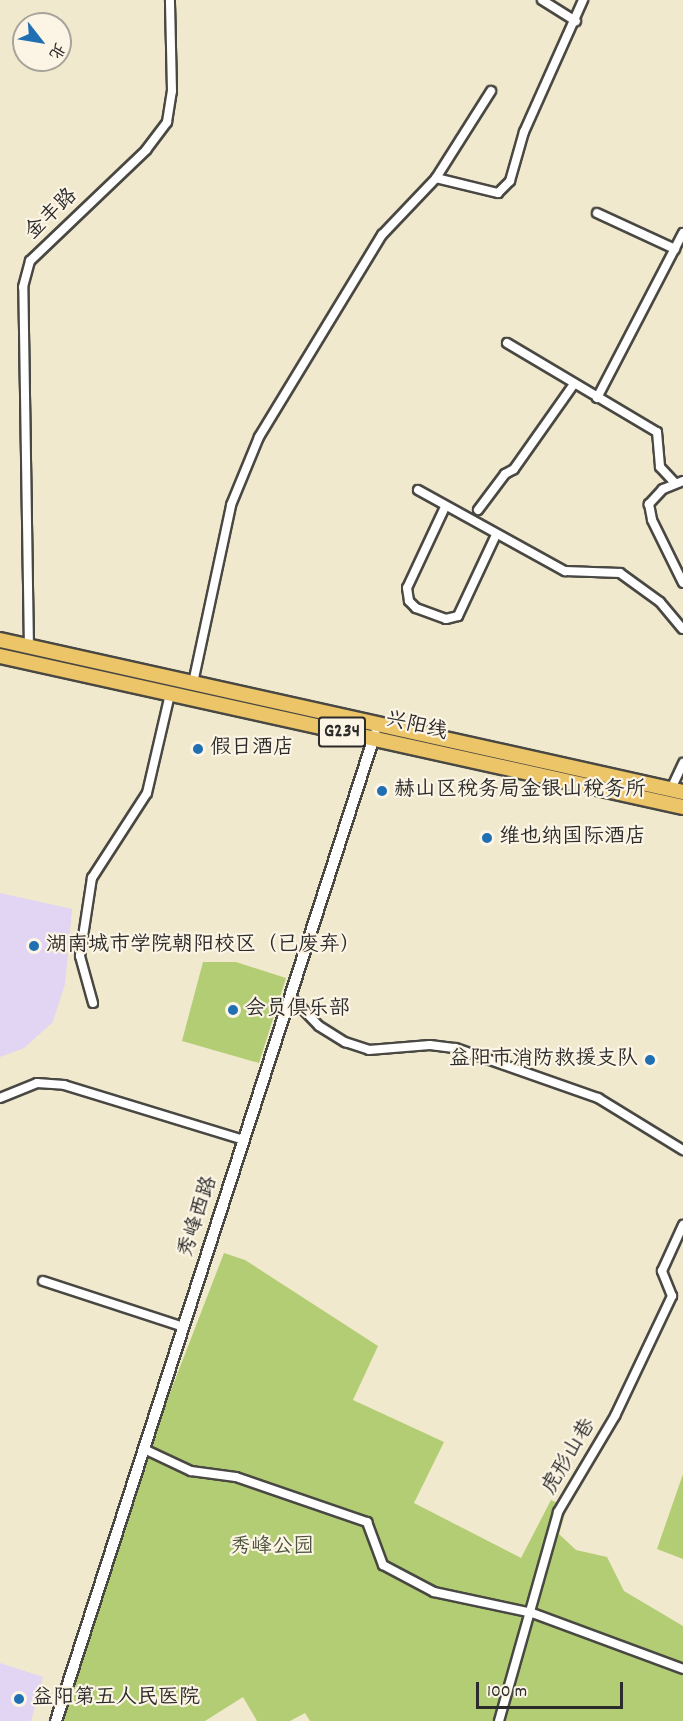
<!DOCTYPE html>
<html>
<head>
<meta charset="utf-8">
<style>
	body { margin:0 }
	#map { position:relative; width:683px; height:1721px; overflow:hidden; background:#f1e9ce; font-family:Dekko,"LXGW WenKai TC",sans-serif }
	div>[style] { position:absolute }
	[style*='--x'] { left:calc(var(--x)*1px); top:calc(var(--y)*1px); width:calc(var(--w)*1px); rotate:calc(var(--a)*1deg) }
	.built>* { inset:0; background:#e2d4f3 }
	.green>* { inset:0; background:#b2cd73 }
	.roads { filter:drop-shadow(2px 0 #494843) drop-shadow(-2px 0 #494843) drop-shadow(0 2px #494843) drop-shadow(0 -2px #494843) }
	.minor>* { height:8px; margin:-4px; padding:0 4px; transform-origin:4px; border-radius:4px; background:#fff }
	.tertiary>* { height:10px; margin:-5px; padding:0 5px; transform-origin:5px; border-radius:5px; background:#fff }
	.trunk>* { height:14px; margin:-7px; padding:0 7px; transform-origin:7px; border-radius:7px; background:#edc569 }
	.dots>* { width:16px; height:16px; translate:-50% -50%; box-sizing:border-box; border:3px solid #fcf5e5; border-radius:50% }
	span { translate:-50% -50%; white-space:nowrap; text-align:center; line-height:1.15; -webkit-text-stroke:4.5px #fcf5e5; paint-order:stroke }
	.shield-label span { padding:2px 4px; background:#fcf5e5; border:2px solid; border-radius:4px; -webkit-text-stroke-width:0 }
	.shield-label { font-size:20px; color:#2b2b2b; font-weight:700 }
	.street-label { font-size:21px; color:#2b2b2b }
	.poi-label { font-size:21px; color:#2b2b2b }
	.left { translate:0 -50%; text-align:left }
	.right { translate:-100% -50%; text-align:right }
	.park-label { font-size:21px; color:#4d543d }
	.north { position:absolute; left:12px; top:12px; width:60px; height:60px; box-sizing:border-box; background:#fcf5e5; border:2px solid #a8a49b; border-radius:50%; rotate:121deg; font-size:16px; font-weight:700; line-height:24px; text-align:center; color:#2b2b2b }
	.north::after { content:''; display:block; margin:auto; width:21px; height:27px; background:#1f6fb2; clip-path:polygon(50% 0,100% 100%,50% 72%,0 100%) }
	.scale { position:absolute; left:476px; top:1682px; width:147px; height:27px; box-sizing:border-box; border:3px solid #2b2b2b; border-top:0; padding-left:8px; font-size:18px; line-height:21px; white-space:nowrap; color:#2b2b2b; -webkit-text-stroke:4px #fcf5e5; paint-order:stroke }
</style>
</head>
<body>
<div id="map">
	<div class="built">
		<div style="clip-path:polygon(0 893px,72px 909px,65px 984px,53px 1022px,24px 1048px,0 1057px)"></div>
		<div style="clip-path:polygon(0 1663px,43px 1677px,31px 1721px,0 1721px)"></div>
	</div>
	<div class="green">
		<div style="clip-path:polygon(203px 962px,236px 962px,286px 978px,259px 1063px,182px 1041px)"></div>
		<div style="clip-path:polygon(224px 1253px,245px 1260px,378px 1346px,353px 1400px,444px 1442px,414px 1503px,521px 1558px,551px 1500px,567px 1507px,559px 1534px,576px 1550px,607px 1557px,624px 1591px,683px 1626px,683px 1721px,310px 1721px,305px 1713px,290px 1721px,257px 1721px,243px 1697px,205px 1721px,60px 1721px,146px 1455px)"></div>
		<div style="clip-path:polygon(683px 1474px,683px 1559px,657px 1549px)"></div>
	</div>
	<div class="roads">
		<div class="minor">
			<div style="--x:542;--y:0;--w:40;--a:32"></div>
			<div style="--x:436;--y:178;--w:103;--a:-57.7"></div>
			<div style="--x:597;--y:213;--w:86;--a:24.8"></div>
			<div style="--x:507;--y:343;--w:174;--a:30.7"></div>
			<div style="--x:657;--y:432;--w:35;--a:85"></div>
			<div style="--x:660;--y:467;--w:22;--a:47"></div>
			<div style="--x:597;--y:398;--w:186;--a:-62.5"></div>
			<div style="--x:683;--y:481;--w:22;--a:158"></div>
			<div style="--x:663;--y:489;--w:21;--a:133"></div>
			<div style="--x:649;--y:504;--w:16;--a:79"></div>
			<div style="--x:652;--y:520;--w:70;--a:63.8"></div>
			<div style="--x:418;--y:490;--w:168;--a:28.9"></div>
			<div style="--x:565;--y:571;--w:55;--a:2.1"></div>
			<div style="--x:620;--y:573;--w:49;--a:35.9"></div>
			<div style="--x:660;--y:602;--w:35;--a:50"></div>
			<div style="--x:445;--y:507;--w:89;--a:115.1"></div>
			<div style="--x:407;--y:588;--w:13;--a:81"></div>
			<div style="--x:409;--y:601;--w:10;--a:45"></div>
			<div style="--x:416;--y:608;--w:32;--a:20"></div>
			<div style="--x:446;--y:619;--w:12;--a:-14"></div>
			<div style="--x:458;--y:616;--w:89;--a:-64.9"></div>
			<div style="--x:478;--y:510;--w:45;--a:-53.1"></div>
			<div style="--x:505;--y:474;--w:10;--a:-29"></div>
			<div style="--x:514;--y:469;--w:104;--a:-54.8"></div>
			<div style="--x:29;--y:649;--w:362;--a:-90.9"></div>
			<div style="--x:23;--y:287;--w:27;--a:-75"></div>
			<div style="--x:30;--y:261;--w:161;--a:-43.7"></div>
			<div style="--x:146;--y:150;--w:35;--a:-53"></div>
			<div style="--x:167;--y:122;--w:31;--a:-81"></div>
			<div style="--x:172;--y:91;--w:91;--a:-91.3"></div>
			<div style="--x:193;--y:683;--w:182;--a:-77.9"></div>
			<div style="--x:231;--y:505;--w:74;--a:-67.6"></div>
			<div style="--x:259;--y:437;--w:237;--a:-58.7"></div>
			<div style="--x:382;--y:235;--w:79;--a:-46.5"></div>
			<div style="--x:436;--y:178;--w:64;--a:13.6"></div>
			<div style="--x:498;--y:193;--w:17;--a:-45"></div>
			<div style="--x:510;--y:181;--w:51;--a:-74.1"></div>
			<div style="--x:524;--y:132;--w:145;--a:-65.9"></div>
			<div style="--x:671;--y:789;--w:29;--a:-65"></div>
			<div style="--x:291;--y:997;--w:40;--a:46"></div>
			<div style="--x:319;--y:1026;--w:31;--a:32"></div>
			<div style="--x:345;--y:1042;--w:25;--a:18"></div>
			<div style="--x:369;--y:1050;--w:61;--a:-4.7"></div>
			<div style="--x:430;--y:1045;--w:26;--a:7"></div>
			<div style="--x:456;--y:1048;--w:151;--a:19.4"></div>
			<div style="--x:598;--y:1098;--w:100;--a:31.5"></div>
			<div style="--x:93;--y:1003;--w:49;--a:-105.5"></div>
			<div style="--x:80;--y:956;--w:79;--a:-81.3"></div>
			<div style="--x:92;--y:878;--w:101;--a:-57.1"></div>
			<div style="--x:147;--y:793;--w:102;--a:-76.9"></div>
			<div style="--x:0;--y:1098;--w:40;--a:-22"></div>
			<div style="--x:37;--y:1083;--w:27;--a:4"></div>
			<div style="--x:64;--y:1085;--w:188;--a:17"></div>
			<div style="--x:43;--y:1281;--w:148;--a:18.1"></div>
			<div style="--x:144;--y:1449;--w:52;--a:25.1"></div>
			<div style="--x:191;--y:1471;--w:45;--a:7.6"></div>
			<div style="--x:236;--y:1477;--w:139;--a:19"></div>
			<div style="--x:367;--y:1522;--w:46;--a:69.6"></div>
			<div style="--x:383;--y:1565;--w:58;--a:27.9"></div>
			<div style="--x:434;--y:1592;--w:100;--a:12.1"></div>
			<div style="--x:532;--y:1613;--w:161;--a:20.3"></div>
			<div style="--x:499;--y:1721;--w:217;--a:-74.2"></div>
			<div style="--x:558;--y:1512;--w:112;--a:-59.3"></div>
			<div style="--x:615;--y:1416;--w:133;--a:-64.6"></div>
			<div style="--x:672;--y:1296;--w:27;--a:-112"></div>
			<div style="--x:662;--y:1271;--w:51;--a:-65.5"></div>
		</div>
		<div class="tertiary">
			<div style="--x:56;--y:1721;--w:1037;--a:-72.09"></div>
		</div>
		<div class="trunk">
			<div style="--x:0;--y:640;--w:700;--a:12.55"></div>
			<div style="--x:0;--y:656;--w:699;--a:12.47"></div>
		</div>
	</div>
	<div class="dots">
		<div style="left:198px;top:749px;background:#1f6fb2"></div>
		<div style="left:382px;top:791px;background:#1f6fb2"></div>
		<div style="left:487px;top:838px;background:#1f6fb2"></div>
		<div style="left:34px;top:946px;background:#1f6fb2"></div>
		<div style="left:233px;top:1010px;background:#1f6fb2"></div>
		<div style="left:650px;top:1060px;background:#1f6fb2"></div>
		<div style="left:19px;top:1699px;background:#1f6fb2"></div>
	</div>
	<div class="shield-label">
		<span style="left:342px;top:732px">G234</span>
	</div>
	<div class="street-label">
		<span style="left:52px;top:215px;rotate:-44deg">金丰路</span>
		<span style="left:416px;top:727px;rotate:13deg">兴阳线</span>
		<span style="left:199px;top:1217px;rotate:-72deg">秀峰西路</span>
		<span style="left:570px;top:1457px;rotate:-59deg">虎形山巷</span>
	</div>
	<div class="poi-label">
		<span class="left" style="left:210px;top:749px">假日酒店</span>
		<span class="left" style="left:394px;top:791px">赫山区税务局金银山税务所</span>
		<span class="left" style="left:499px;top:838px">维也纳国际酒店</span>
		<span class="left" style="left:46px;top:946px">湖南城市学院朝阳校区（已废弃）</span>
		<span class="left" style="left:245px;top:1010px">会员俱乐部</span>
		<span class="right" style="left:638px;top:1060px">益阳市消防救援支队</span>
		<span class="left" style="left:32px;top:1699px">益阳第五人民医院</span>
	</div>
	<div class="park-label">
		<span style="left:272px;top:1548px">秀峰公园</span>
	</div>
	<div class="north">北</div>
	<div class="scale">100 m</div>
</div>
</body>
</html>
